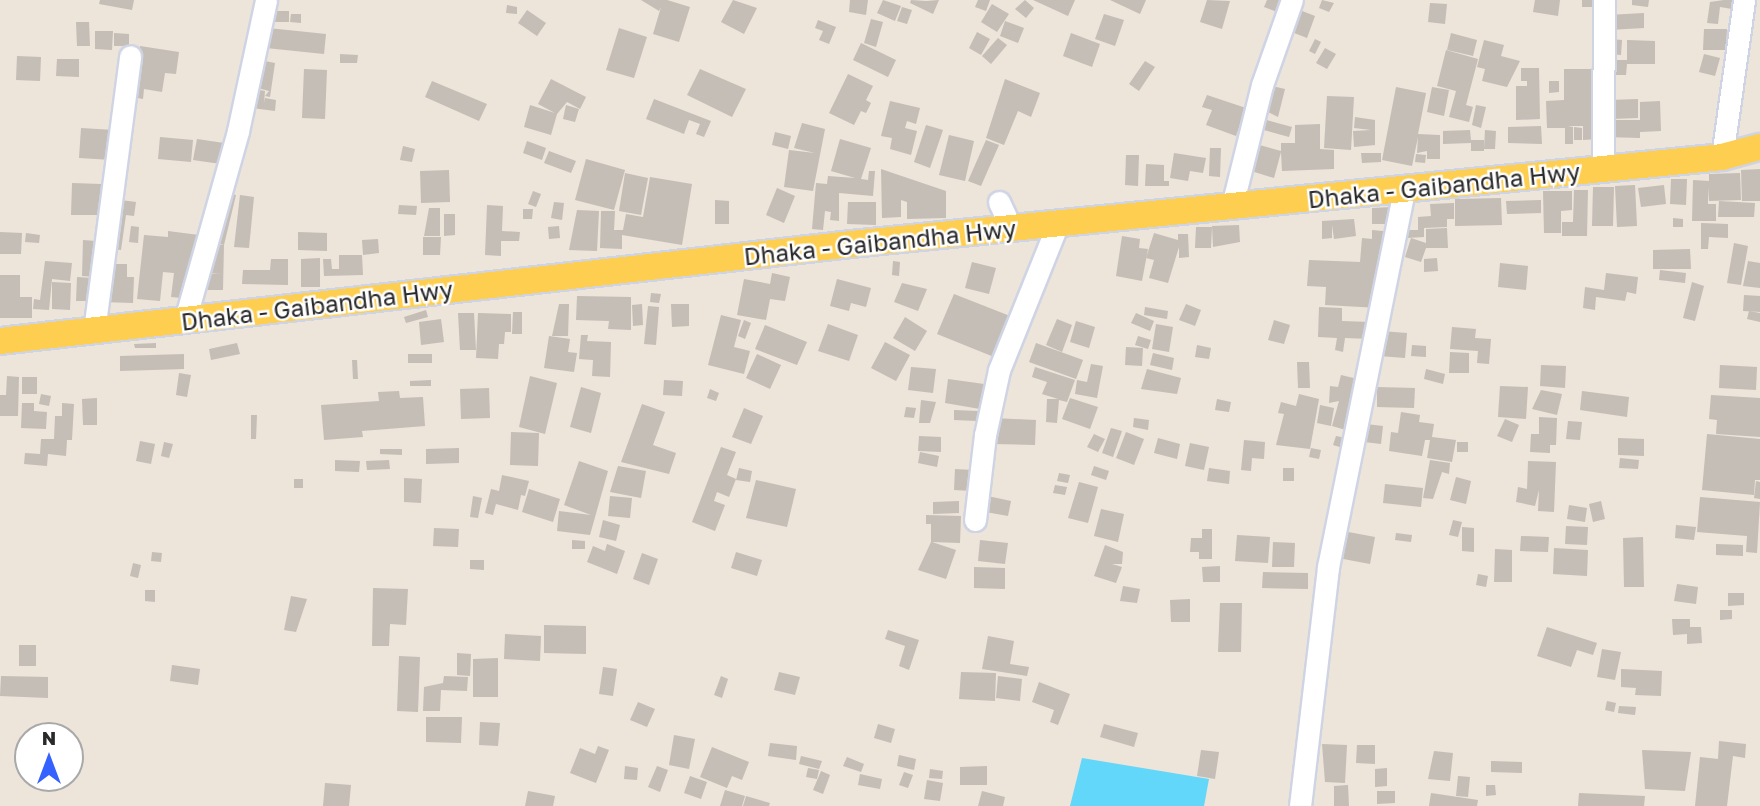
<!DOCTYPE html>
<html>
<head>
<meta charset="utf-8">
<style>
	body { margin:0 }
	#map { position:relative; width:1760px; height:806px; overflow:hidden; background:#ede4da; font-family:"Golos Text",sans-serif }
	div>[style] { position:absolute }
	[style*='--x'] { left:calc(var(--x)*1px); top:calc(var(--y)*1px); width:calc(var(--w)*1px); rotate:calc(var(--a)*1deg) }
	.water>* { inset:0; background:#63d7f9 }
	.building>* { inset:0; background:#c4beb7 }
	.roads { filter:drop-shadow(2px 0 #cfd4e4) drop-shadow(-2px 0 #cfd4e4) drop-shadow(0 2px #cfd4e4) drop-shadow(0 -2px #cfd4e4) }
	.minor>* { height:21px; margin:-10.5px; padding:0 10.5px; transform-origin:10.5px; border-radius:10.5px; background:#fff }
	.major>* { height:26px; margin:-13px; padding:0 13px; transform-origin:13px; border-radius:13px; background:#fdce4f }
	span { translate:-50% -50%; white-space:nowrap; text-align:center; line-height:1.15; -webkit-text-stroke:5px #fff; paint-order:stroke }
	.street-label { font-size:24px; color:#292929 }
	.north { position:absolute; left:14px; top:722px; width:70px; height:70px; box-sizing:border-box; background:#fff; border:2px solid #a9a9a9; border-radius:50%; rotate:0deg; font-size:19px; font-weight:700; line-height:28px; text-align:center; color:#292929 }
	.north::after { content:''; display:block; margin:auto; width:24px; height:32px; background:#3562ff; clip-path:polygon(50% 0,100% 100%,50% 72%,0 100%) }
</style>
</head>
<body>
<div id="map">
	<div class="water">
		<div style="clip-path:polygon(1082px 758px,1209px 779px,1204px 806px,1070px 806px)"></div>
	</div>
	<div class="building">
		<div style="clip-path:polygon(100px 0,134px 0,132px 10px,99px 4px)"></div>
		<div style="clip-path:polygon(641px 0,667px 0,690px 7px,679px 42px,653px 34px,661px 7px,659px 11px)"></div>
		<div style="clip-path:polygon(733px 0,757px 8px,744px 34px,721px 22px)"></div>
		<div style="clip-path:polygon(850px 0,868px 0,866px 15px,849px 12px)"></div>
		<div style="clip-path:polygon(883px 0,901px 6px,895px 21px,877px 13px)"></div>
		<div style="clip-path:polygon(911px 0,926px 1px,939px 0,933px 14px,910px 3px)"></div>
		<div style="clip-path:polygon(978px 0,990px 0,986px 11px,975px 7px)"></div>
		<div style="clip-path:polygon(1025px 0,1034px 8px,1026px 18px,1015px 9px)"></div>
		<div style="clip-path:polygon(1033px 0,1075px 0,1068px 16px)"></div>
		<div style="clip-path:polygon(1110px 0,1146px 0,1140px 14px)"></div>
		<div style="clip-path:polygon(1207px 0,1230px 1px,1222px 29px,1200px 22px)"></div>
		<div style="clip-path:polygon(1267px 0,1288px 0,1282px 14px,1264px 7px)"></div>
		<div style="clip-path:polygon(1322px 0,1334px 3px,1329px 12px,1319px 8px)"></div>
		<div style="clip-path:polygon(1535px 0,1560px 0,1558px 16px,1533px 12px)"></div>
		<div style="clip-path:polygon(1582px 0,1601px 0,1601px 7px,1582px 7px)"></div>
		<div style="clip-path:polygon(1632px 0,1649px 0,1648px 7px,1632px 5px)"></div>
		<div style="clip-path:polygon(1724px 0,1733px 0,1732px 9px,1720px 7px,1718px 24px,1707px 23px,1710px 2px)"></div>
		<div style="clip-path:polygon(1430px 3px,1447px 4px,1445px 24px,1428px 22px)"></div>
		<div style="clip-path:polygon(992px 4px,1009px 14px,997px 32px,981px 22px)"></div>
		<div style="clip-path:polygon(507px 5px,517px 7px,517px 14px,506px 13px)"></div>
		<div style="clip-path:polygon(902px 7px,912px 10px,907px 24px,897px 21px)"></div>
		<div style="clip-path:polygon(1292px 7px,1315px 16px,1307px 38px,1284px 29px)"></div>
		<div style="clip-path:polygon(527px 10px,546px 23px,537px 36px,518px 23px)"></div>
		<div style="clip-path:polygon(267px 11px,289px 11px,289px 22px,267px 22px)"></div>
		<div style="clip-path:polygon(1644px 13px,1644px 28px,1609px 30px,1608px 15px)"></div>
		<div style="clip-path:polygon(291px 14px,301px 14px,301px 23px,290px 22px)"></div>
		<div style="clip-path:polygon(1104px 14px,1124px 20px,1115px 46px,1095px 39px)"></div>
		<div style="clip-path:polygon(871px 19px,883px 22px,876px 47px,864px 43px)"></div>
		<div style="clip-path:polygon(818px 20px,836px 27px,829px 44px,819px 40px,823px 31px,815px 28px)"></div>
		<div style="clip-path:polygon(1005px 21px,1024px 28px,1018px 43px,1000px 36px)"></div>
		<div style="clip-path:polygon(76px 22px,89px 22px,90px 46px,77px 46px)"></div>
		<div style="clip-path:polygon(268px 28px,326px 34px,324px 54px,266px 48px)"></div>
		<div style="clip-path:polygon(619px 28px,647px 37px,634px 78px,606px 70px)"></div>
		<div style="clip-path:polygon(1704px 29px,1727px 29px,1726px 50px,1703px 50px)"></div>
		<div style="clip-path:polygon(95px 31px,113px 31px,112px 50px,95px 49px)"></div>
		<div style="clip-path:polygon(977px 32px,990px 39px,981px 55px,969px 48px)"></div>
		<div style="clip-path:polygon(114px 33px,129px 34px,129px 46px,114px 46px)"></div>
		<div style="clip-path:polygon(1071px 33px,1100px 44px,1092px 67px,1063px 56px)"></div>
		<div style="clip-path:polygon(1451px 33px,1477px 40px,1473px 56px,1447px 50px)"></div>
		<div style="clip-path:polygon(998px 38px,1007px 45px,991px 64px,982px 56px)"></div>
		<div style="clip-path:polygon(1315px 39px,1321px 42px,1315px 54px,1309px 51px)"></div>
		<div style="clip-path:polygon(1611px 39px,1622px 40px,1621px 55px,1609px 54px)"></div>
		<div style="clip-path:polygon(1484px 40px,1504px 45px,1501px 56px,1520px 61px,1507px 87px,1482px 81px,1485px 69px,1477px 67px)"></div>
		<div style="clip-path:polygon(1627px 40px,1655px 41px,1655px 64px,1627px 64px,1626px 75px,1609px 75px,1610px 60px,1627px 60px)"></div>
		<div style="clip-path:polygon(861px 43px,896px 60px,888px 77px,853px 60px)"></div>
		<div style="clip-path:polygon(140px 46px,179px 52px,176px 74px,165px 73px,162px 92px,144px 89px,143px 99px,132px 97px)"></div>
		<div style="clip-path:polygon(1325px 48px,1336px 54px,1327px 69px,1316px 63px)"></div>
		<div style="clip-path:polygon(1446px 50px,1478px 59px,1466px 105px,1473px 107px,1469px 122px,1449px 117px,1456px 91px,1437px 86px)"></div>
		<div style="clip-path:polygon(340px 54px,358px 55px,357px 63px,340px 63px)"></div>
		<div style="clip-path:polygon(1704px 54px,1720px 58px,1715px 76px,1699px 72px)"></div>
		<div style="clip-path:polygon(17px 56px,41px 57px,40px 81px,16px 80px)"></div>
		<div style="clip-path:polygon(57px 59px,79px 59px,79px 77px,56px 76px)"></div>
		<div style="clip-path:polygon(260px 60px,275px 63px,270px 97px,265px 96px,269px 91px,254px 87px)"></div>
		<div style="clip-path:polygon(1145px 61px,1155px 67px,1139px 91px,1129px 84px)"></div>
		<div style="clip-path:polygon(1521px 68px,1539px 68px,1540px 119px,1516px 120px,1516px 86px,1527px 86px,1527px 81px,1521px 81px)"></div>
		<div style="clip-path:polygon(304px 69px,327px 70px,325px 119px,302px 118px)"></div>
		<div style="clip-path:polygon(700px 69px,746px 89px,732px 117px,687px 95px)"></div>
		<div style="clip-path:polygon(1564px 69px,1592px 69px,1592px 103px,1599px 103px,1600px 139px,1583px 140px,1583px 126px,1568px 126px,1573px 127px,1573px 144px,1565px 144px,1565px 128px,1547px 128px,1546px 101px,1564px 100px)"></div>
		<div style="clip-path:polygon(848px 74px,873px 86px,866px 100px,871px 103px,866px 113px,861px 111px,854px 125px,829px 113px)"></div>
		<div style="clip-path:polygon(551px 79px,586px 97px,580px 109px,567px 102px,557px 114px,551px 135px,524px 127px,530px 105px,555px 113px,538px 104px)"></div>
		<div style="clip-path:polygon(1005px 79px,1040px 93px,1031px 117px,1018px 111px,1004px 145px,986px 138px)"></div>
		<div style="clip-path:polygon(432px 81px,487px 104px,479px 121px,425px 97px)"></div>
		<div style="clip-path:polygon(1549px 81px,1559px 81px,1559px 92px,1549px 93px)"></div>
		<div style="clip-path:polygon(1264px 84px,1285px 89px,1278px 117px,1258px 107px)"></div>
		<div style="clip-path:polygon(1396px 87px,1426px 93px,1418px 134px,1440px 135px,1440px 159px,1427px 159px,1427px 151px,1417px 153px,1418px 137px,1412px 166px,1382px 160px)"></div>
		<div style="clip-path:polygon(1432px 87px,1449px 90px,1444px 116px,1427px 112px)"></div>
		<div style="clip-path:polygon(254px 89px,265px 91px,264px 103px,265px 98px,276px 100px,275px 111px,252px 108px)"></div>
		<div style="clip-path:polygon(1207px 95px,1246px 108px,1236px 136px,1206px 125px,1212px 110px,1202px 107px)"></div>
		<div style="clip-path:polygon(1327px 96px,1354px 97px,1351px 150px,1324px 148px)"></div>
		<div style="clip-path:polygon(654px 99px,711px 121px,704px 137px,696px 134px,700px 124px,689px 120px,684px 134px,646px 119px)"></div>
		<div style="clip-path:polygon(1638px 99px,1638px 118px,1610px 119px,1610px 100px)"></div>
		<div style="clip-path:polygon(890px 101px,920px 108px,916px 124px,907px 121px,905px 128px,917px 131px,911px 155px,890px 149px,892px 138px,881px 136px)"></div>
		<div style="clip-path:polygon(1660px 101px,1661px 131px,1640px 132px,1640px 138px,1606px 137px,1606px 120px,1640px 120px,1640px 102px)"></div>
		<div style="clip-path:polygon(566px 105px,579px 109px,575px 122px,563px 119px)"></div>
		<div style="clip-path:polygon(1476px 105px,1486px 107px,1481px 128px,1472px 125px)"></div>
		<div style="clip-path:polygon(1355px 117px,1375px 120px,1375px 145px,1354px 147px,1353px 131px,1371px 130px,1354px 128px)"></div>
		<div style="clip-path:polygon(1263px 119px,1292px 127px,1289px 137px,1260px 129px)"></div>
		<div style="clip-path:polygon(802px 123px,825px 129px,813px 191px,784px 187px,789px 150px,815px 153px,794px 148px)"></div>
		<div style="clip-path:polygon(1320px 124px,1320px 149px,1334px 150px,1334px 169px,1282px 171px,1281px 152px,1274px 178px,1248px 170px,1256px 144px,1281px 151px,1281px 143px,1295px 143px,1295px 125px)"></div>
		<div style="clip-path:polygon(926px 125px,943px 130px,930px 168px,914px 162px)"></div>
		<div style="clip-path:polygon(1541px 126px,1542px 144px,1508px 143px,1508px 127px)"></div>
		<div style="clip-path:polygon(1574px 127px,1582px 128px,1582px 140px,1574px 140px)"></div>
		<div style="clip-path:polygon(81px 128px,114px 130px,112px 160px,79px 158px)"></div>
		<div style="clip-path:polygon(1470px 130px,1471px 140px,1484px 140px,1484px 151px,1471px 151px,1471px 143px,1443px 144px,1443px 131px)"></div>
		<div style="clip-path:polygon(1485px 130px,1496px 131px,1495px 149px,1484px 149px)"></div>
		<div style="clip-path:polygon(775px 132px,791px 136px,788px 149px,772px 145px)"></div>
		<div style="clip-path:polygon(949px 135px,974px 141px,965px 181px,939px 175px)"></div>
		<div style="clip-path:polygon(160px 137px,193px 140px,191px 162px,158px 159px)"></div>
		<div style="clip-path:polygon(197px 139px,224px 143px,221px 164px,193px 160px)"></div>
		<div style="clip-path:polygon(840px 139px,871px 148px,861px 179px,868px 180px,869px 171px,875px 171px,873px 196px,839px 193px,839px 221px,830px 220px,831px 212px,825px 211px,823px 230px,812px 229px,816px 183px,827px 184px,828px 176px,855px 178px,831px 171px)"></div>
		<div style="clip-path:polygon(986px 140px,999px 145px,981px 186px,968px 181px)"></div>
		<div style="clip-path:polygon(527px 141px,546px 148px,542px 160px,523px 153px)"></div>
		<div style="clip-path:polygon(403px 146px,415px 149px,412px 162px,400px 160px)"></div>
		<div style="clip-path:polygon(1210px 148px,1221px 148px,1220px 177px,1209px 176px)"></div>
		<div style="clip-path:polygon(549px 151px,576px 161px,571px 173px,544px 163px)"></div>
		<div style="clip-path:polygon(1174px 153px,1206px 158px,1203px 173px,1190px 171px,1188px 181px,1170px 178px)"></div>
		<div style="clip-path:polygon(1361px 153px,1381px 153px,1381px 162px,1362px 163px)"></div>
		<div style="clip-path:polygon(1416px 154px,1426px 155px,1425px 163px,1415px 162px)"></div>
		<div style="clip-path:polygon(1126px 155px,1139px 155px,1138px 186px,1125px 185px)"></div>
		<div style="clip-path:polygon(586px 159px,625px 170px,614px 210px,575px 200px)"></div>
		<div style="clip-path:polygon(1146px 164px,1164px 165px,1164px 181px,1169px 181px,1169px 186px,1145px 186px)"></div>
		<div style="clip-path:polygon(881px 169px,946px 191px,946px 218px,907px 219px,907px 202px,901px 200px,901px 217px,882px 218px)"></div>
		<div style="clip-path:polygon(1760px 169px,1760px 201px,1742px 201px,1741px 170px)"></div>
		<div style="clip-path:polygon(449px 170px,450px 202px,421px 203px,420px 171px)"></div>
		<div style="clip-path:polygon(625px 173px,648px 178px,641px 215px,619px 211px)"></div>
		<div style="clip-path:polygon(1740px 173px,1741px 200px,1709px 201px,1708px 187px,1708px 204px,1716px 204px,1716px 221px,1692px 221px,1693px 180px,1709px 181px,1709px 174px)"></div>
		<div style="clip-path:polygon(650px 177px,692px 184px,682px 245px,622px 235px,622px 249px,600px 248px,601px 211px,615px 211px,614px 230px,623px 230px,626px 214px,643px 217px)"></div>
		<div style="clip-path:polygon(1671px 179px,1687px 179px,1686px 205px,1670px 204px)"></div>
		<div style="clip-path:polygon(72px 183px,101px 184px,100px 215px,71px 215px)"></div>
		<div style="clip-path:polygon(1635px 185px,1637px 226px,1617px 227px,1615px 186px)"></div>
		<div style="clip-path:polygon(1664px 185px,1666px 204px,1641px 207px,1638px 188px)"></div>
		<div style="clip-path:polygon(1593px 187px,1614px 187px,1613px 226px,1592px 226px)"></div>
		<div style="clip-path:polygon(777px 188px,795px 196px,784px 223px,766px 215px)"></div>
		<div style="clip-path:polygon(1574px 190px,1588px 190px,1587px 236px,1562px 236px,1562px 222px,1573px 222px)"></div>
		<div style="clip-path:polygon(533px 191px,541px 194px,536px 207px,528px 204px)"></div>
		<div style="clip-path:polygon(1543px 191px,1572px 191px,1572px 210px,1561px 211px,1561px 233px,1544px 233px)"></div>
		<div style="clip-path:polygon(221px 192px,236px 195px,224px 245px,209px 241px)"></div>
		<div style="clip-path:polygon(240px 195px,254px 197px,249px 248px,234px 247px)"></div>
		<div style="clip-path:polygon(1501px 198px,1502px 225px,1455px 226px,1455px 199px)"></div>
		<div style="clip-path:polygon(113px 199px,136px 202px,134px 216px,126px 215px,121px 250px,106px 248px)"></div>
		<div style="clip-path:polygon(715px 200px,729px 201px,729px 224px,715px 224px)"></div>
		<div style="clip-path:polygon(1541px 200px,1541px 213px,1507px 214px,1506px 201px)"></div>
		<div style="clip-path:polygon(1719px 201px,1755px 203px,1754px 217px,1718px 217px)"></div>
		<div style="clip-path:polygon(554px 202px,564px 203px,562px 220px,551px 218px)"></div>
		<div style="clip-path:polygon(848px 202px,876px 202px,876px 225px,847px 224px)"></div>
		<div style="clip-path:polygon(1454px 203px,1454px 219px,1447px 219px,1447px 227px,1424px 228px,1424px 237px,1407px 238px,1406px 230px,1418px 230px,1418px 217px,1431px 216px,1430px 204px)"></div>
		<div style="clip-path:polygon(399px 205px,417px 206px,416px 215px,398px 214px)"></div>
		<div style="clip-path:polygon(487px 205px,503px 206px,502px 231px,520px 232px,519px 241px,501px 241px,501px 256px,485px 255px)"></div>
		<div style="clip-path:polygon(1392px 207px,1393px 224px,1372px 224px,1372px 208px)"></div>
		<div style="clip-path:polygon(429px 208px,440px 208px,440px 236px,424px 236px)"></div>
		<div style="clip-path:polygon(523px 209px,533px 209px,532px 219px,523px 219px)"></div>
		<div style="clip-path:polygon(577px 210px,599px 211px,597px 251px,569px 250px)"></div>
		<div style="clip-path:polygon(444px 214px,455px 214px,455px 235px,444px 236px)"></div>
		<div style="clip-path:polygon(1673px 218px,1683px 219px,1683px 227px,1673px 227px)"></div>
		<div style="clip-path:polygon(1354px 219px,1356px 236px,1334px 239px,1332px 225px,1332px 238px,1322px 239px,1322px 221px)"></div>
		<div style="clip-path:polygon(1701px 223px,1728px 224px,1728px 238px,1709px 237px,1708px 249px,1701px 249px)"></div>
		<div style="clip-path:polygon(1239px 225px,1240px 242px,1213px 247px,1212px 226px)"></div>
		<div style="clip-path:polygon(131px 226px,139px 227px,138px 243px,129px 242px)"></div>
		<div style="clip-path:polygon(559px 226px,560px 238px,549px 239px,548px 227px)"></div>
		<div style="clip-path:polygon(1196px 227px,1212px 227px,1211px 248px,1195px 248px)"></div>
		<div style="clip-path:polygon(1447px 228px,1448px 248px,1426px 248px,1421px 262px,1405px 257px,1411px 238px,1426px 243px,1426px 229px)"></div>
		<div style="clip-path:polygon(1372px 230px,1383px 231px,1379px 308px,1325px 305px,1326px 287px,1307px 286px,1309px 260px,1360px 262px,1362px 238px,1372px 239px)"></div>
		<div style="clip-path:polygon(168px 231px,199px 235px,192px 299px,171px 297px,174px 273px,163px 272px,160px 301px,137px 299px,144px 235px,168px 237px)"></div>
		<div style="clip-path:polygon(0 232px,22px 233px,21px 254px,0 254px)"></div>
		<div style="clip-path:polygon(298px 232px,327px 233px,327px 251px,298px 250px)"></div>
		<div style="clip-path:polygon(26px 233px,40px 235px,39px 243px,25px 242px)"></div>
		<div style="clip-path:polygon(1154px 233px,1178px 240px,1178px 234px,1188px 234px,1189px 257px,1179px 258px,1179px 247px,1168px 283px,1149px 278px,1154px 260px,1146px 258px)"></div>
		<div style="clip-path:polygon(1122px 236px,1140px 239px,1139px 248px,1148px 249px,1142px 281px,1116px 276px)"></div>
		<div style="clip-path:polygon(423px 237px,441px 237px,440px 255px,423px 255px)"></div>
		<div style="clip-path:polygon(378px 239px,379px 253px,363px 255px,362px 240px)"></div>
		<div style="clip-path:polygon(83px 240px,96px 241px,95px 277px,82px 276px)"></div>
		<div style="clip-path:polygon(1734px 243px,1748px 246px,1741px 285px,1727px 283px)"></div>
		<div style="clip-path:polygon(206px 244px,224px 245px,223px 290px,200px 290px,200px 273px,220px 274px,204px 272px)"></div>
		<div style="clip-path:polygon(1690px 249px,1691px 269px,1653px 269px,1653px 250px)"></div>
		<div style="clip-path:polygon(339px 255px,362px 255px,363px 275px,324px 276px,323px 259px,331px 259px,332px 269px,339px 269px)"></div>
		<div style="clip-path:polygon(320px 258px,320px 287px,301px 287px,301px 259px)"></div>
		<div style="clip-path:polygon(1437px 258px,1438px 271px,1424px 272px,1424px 259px)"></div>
		<div style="clip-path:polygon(271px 259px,288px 259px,288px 285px,242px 284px,243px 270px,270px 270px)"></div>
		<div style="clip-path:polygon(45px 261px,72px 263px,70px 281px,52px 279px,49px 310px,33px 309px,34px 299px,40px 300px)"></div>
		<div style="clip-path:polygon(893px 261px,900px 262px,899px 276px,892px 275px)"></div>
		<div style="clip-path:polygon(1748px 261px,1760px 263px,1760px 288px,1743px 286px)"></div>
		<div style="clip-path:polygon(972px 262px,996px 268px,989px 294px,965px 288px)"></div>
		<div style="clip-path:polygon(1500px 263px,1528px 266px,1526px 290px,1498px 287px)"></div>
		<div style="clip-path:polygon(102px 264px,127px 264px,127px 277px,134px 277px,133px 303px,102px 302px)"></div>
		<div style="clip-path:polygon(1660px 270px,1686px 273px,1685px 283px,1659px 280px)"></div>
		<div style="clip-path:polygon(772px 273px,790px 277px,785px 301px,770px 299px,766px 320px,737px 315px,744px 279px,770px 284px)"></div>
		<div style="clip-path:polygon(1606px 273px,1638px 277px,1636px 294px,1627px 292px,1625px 301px,1596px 297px,1595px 310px,1583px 308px,1585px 287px,1604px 290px)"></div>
		<div style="clip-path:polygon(0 275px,20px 275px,20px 297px,32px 297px,32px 318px,0 318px)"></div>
		<div style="clip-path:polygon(77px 277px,92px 278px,91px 301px,76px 301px)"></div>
		<div style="clip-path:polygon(837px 279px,871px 288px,866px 307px,851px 303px,849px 311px,830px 306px)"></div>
		<div style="clip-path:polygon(52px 282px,71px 283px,70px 310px,52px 309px)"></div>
		<div style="clip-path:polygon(1692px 282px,1704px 286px,1695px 321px,1683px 318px)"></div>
		<div style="clip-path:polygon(902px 283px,927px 289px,918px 311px,894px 302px)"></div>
		<div style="clip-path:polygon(651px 293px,661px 294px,659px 303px,650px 302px)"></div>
		<div style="clip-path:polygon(954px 294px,1010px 316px,994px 357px,937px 334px)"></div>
		<div style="clip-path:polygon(1744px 295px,1760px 296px,1760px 312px,1743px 311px)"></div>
		<div style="clip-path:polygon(577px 296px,631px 297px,631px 330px,608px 329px,609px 321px,576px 320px)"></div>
		<div style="clip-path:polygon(559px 304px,569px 304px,568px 336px,552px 336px)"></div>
		<div style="clip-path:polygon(642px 304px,643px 325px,633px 326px,632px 305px)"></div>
		<div style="clip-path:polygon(671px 304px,689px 304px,689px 326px,672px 327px)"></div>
		<div style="clip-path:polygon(1186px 304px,1201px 310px,1195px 326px,1179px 320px)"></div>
		<div style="clip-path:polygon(648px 306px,659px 307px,656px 345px,644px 344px)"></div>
		<div style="clip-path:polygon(1145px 307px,1168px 311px,1167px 319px,1144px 315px)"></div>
		<div style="clip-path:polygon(1319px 307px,1342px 308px,1342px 321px,1370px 322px,1370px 339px,1345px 338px,1343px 352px,1335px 350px,1337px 338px,1318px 337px)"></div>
		<div style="clip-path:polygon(426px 310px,428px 317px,406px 323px,404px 317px)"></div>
		<div style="clip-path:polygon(1749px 311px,1760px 313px,1760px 322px,1747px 319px)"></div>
		<div style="clip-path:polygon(513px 312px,522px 312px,522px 334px,512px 334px)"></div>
		<div style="clip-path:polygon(458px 313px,474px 313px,476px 350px,460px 350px)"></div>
		<div style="clip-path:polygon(478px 313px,511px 314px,511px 332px,505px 332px,504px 344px,499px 344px,498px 359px,476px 358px)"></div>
		<div style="clip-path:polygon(1136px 313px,1154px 321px,1150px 331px,1131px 323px)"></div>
		<div style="clip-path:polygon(721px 315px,741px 320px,734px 347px,750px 351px,744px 374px,708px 365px)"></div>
		<div style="clip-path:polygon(905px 317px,927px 331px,915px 351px,893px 338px)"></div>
		<div style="clip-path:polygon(441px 319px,444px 342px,421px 345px,419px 322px)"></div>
		<div style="clip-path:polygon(1057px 319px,1072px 325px,1062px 352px,1046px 345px)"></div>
		<div style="clip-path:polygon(744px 320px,751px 323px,745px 339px,738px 336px)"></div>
		<div style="clip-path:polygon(1274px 320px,1290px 325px,1284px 344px,1268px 340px)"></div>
		<div style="clip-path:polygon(1076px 321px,1095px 327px,1089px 348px,1070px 342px)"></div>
		<div style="clip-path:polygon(828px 324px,858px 335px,849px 361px,818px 351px)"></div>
		<div style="clip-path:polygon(1156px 324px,1173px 327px,1169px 352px,1152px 349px)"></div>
		<div style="clip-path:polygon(765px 325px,807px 342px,797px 365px,755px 349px)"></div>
		<div style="clip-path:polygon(1452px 327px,1476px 329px,1475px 338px,1491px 339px,1489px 364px,1477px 363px,1478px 351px,1450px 349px)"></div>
		<div style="clip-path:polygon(1381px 331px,1407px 333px,1405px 358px,1379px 356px)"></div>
		<div style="clip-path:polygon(581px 335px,588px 335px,587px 341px,611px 342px,610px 377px,592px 376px,593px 360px,579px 359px)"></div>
		<div style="clip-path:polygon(549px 336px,570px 339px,568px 352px,577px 353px,574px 372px,544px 368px)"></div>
		<div style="clip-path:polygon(1138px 336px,1151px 340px,1148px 349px,1135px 345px)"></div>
		<div style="clip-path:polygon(885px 342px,910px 355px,896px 381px,871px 368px)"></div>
		<div style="clip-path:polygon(156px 343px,156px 348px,135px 348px,134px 344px)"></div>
		<div style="clip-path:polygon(237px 343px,240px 354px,211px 360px,209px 349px)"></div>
		<div style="clip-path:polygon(1036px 343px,1083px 360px,1076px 379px,1029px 362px)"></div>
		<div style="clip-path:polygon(1197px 345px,1211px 348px,1209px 359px,1195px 357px)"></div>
		<div style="clip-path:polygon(1412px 345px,1426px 346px,1426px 357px,1411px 356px)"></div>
		<div style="clip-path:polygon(1126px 347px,1143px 348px,1142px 366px,1125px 365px)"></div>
		<div style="clip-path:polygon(1450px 352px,1469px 353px,1469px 373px,1449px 373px)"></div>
		<div style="clip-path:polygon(1153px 353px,1174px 358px,1172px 370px,1150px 365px)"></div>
		<div style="clip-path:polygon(184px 354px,184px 369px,120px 371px,120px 356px)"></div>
		<div style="clip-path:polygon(408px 354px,432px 354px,432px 363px,408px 363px)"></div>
		<div style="clip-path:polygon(757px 354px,781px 365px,770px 389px,746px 378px)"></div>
		<div style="clip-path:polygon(352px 360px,357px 360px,358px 379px,353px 379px)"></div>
		<div style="clip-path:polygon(1297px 362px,1309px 362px,1310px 388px,1298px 388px)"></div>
		<div style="clip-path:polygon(1091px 364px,1103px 366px,1097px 398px,1075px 394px,1077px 380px,1087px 382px)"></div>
		<div style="clip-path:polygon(1541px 365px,1566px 366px,1565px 388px,1540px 386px)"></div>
		<div style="clip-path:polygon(1720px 365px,1757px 367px,1756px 390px,1719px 388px)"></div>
		<div style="clip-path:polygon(911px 367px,936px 369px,933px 393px,908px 390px)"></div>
		<div style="clip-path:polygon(1035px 367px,1075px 380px,1067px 402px,1059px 400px,1057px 423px,1046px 422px,1047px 399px,1058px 399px,1042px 394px,1047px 382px,1032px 377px)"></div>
		<div style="clip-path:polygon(1147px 369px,1181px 378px,1177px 394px,1141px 389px)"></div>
		<div style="clip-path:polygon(1426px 369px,1445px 374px,1443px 384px,1424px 379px)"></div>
		<div style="clip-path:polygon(179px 373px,191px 375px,187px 397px,176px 395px)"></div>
		<div style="clip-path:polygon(1341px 375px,1362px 380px,1349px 431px,1332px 426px,1339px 401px,1329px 403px,1330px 386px,1338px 387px)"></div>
		<div style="clip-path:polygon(7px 376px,19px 377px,18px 416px,0 416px,0 395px,6px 395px)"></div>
		<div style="clip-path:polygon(530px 376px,557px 383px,545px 434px,519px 427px)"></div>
		<div style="clip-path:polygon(22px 377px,37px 377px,37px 394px,22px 394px)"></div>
		<div style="clip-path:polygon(948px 379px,984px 384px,980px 409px,945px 403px)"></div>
		<div style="clip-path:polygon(431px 380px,431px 386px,410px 386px,410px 381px)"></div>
		<div style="clip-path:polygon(664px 380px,683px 381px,682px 396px,663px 395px)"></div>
		<div style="clip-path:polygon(1500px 386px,1528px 387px,1526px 419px,1498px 417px)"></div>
		<div style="clip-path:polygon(581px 387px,601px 393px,591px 433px,570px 427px)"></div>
		<div style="clip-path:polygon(1377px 387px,1415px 388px,1414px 408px,1377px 407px)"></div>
		<div style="clip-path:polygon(489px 388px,490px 418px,461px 419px,460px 389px)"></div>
		<div style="clip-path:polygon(710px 389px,719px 393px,716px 401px,707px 398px)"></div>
		<div style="clip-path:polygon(1541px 390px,1562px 394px,1557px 415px,1532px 409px)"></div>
		<div style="clip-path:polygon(399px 391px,400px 398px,423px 397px,425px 426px,362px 431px,363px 437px,324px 440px,321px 405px,379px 401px,378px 392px)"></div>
		<div style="clip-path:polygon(1582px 391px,1629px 397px,1627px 417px,1580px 410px)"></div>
		<div style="clip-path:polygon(41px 394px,51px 396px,49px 406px,39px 404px)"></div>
		<div style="clip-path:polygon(1299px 394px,1319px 399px,1310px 449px,1276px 445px,1284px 414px,1278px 413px,1281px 402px,1296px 406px)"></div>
		<div style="clip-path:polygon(1711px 395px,1760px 398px,1760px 437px,1716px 434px,1717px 420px,1709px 419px)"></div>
		<div style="clip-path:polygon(97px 398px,97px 425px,83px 425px,82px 399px)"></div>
		<div style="clip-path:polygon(1070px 398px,1098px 407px,1090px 429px,1062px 419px)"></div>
		<div style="clip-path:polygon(1217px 399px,1231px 402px,1229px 412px,1215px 410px)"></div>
		<div style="clip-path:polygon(921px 400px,936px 402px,930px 423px,919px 423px)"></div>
		<div style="clip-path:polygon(22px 403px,34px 403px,34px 411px,47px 412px,46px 429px,21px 428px)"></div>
		<div style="clip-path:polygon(62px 403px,74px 404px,72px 440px,67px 440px,66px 456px,48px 454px,47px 466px,24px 464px,25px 453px,40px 454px,41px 439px,54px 439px,55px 416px,62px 416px)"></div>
		<div style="clip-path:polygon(642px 404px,665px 412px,653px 445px,676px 453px,669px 474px,621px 462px)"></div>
		<div style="clip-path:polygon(1320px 405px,1334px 408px,1331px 426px,1317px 423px)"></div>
		<div style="clip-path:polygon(906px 407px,916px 408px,914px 418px,904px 417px)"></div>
		<div style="clip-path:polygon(744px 408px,763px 416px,751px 444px,732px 437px)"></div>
		<div style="clip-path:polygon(954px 410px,978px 411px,977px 421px,954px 420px)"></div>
		<div style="clip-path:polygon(1401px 412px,1420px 415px,1419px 422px,1434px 424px,1432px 437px,1456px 440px,1452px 462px,1427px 458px,1430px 440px,1425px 440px,1422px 456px,1389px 451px,1391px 432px,1398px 433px)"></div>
		<div style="clip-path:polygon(251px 415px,257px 415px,256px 439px,251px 439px)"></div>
		<div style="clip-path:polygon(1539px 417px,1557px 418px,1556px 445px,1550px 445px,1550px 453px,1530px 452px,1531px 434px,1539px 434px)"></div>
		<div style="clip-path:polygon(994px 418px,1036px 420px,1035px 445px,993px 444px)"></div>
		<div style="clip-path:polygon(1134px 418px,1149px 420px,1148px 430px,1133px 427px)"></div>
		<div style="clip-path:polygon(1505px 419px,1519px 425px,1512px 442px,1497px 436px)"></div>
		<div style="clip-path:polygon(1568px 421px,1582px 422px,1580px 440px,1566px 439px)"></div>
		<div style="clip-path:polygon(1358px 423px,1383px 426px,1381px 444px,1356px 441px)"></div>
		<div style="clip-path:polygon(1111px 428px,1122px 431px,1113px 457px,1102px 453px)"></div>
		<div style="clip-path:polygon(511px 432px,539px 433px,538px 466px,510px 465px)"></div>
		<div style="clip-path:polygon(1126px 432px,1144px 439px,1134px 465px,1116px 458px)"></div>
		<div style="clip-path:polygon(1094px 434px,1105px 439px,1098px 452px,1087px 447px)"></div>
		<div style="clip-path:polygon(1707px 434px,1760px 439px,1760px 480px,1755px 480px,1754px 495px,1702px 490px)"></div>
		<div style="clip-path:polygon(919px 436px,941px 437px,941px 452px,918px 451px)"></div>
		<div style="clip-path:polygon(1336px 436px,1346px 438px,1343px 448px,1333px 445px)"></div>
		<div style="clip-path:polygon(1158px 438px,1180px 444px,1177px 459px,1154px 453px)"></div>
		<div style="clip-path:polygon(1618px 438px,1644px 439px,1644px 456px,1618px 455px)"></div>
		<div style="clip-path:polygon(1244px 440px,1265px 442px,1264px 459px,1252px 458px,1251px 471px,1241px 470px)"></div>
		<div style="clip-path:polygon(140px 441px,155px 444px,151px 464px,136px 461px)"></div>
		<div style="clip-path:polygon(164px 442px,173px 444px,169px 458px,161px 456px)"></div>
		<div style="clip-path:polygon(1457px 442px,1468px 442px,1468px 452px,1457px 452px)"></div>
		<div style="clip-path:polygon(1190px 443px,1209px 447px,1204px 470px,1185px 466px)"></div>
		<div style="clip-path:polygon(721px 447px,736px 452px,727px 475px,736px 479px,729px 497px,717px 492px,714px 501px,725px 505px,715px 531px,692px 522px)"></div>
		<div style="clip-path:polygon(459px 448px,459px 463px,426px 464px,426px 449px)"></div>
		<div style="clip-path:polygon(1311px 448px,1321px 450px,1319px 459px,1309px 457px)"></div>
		<div style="clip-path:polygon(380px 449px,402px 449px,402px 455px,380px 454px)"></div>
		<div style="clip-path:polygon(920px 452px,939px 456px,937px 467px,918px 463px)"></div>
		<div style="clip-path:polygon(1620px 458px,1639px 460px,1638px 469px,1619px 468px)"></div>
		<div style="clip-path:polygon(335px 460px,360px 461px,359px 472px,335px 471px)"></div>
		<div style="clip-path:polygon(389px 460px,390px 469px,367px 470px,366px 461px)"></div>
		<div style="clip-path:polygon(1430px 460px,1450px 463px,1449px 474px,1442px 472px,1433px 499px,1423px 498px)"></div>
		<div style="clip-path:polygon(579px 461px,608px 471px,590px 535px,557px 531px,559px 511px,591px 515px,564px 505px)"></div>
		<div style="clip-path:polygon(1528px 461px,1556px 462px,1554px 512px,1538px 511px,1539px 490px,1535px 506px,1516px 502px,1518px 487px,1527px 489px)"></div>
		<div style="clip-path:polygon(618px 466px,646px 471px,641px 498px,610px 492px)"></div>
		<div style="clip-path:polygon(1094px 466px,1109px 471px,1106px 480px,1091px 475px)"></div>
		<div style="clip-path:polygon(739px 468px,752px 471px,750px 482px,736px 480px)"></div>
		<div style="clip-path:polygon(1209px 468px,1230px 471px,1229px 484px,1207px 481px)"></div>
		<div style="clip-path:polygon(1283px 468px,1294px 468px,1294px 481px,1283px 481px)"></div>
		<div style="clip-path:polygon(955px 469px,973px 470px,972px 491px,954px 490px)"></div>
		<div style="clip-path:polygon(1059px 473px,1070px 475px,1068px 483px,1057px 481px)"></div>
		<div style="clip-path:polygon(502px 475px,529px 481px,525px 496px,521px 495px,518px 510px,496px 504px,493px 515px,485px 513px,491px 489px,499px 491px)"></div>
		<div style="clip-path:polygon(1456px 477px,1471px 481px,1466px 504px,1450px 500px)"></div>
		<div style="clip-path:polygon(404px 478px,422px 479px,421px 503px,404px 502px)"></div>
		<div style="clip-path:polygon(294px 479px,303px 479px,303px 488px,294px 488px)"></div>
		<div style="clip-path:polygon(756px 480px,796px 489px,787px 527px,746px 518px)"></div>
		<div style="clip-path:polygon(1756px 481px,1760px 482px,1760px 499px,1754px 498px)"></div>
		<div style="clip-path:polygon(1079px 482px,1098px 487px,1088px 523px,1068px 518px)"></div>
		<div style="clip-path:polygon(1385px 484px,1423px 488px,1421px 507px,1383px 503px)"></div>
		<div style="clip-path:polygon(1055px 485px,1067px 487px,1065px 495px,1053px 493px)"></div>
		<div style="clip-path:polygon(529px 489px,560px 499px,553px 522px,522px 512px)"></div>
		<div style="clip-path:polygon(983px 495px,1011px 501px,1008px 516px,980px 511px)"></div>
		<div style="clip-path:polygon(473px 496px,482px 498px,478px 518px,470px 517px)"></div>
		<div style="clip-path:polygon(610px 496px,632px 498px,630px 518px,608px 516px)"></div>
		<div style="clip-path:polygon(1700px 497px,1760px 502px,1757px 553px,1746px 552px,1747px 536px,1697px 532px)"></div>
		<div style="clip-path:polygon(959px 501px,959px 513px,933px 514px,933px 502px)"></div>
		<div style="clip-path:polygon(1601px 501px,1605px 519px,1593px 522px,1589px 504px)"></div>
		<div style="clip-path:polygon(1569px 505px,1587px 508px,1585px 522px,1567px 519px)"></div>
		<div style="clip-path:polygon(1101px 509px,1124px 514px,1118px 542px,1094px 536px)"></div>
		<div style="clip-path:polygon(926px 515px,961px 516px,960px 543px,932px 542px,956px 550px,946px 579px,918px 570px,931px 542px,931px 524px,926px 524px)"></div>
		<div style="clip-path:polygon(603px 520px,620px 525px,616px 541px,599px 537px)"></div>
		<div style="clip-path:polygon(1453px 520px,1462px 522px,1458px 537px,1449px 535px)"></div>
		<div style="clip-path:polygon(1676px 525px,1696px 527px,1694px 540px,1675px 538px)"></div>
		<div style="clip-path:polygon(1566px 526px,1588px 527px,1587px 545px,1565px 544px)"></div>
		<div style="clip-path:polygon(1462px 527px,1474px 528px,1474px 552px,1462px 551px)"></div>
		<div style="clip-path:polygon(434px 528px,459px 529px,458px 547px,433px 546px)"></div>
		<div style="clip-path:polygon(1202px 529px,1212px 529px,1212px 559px,1199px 559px,1199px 552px,1190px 552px,1191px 538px,1202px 538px)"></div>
		<div style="clip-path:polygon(1343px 531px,1375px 537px,1370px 564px,1338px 558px)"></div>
		<div style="clip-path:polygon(1396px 533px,1412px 535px,1411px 542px,1395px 540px)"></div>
		<div style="clip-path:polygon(1237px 535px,1270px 537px,1268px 563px,1235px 561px)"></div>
		<div style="clip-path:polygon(1521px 536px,1549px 537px,1548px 552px,1520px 551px)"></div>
		<div style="clip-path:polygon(1643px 537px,1644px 587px,1624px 587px,1623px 538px)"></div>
		<div style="clip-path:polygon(572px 540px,585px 541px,585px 549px,572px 549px)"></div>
		<div style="clip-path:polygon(980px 540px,1008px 543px,1005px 564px,978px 561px)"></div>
		<div style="clip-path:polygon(1273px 542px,1295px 543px,1294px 567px,1272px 567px)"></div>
		<div style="clip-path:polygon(607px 544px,625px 551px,617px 574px,587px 562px,593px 546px,605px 551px)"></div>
		<div style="clip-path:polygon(1716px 544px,1743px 545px,1743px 556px,1716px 555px)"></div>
		<div style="clip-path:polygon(1105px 545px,1123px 552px,1122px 564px,1112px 564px,1122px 567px,1116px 583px,1094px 576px)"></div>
		<div style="clip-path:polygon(1554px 548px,1588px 550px,1587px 576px,1553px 574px)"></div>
		<div style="clip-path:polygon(1495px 549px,1512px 550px,1512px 582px,1494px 582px)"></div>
		<div style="clip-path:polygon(152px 552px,162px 553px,161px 562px,151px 561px)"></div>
		<div style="clip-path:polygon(736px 552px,762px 560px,757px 576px,731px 568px)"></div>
		<div style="clip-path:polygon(642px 553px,658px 559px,649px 585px,633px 579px)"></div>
		<div style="clip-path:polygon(470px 560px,484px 560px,484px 570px,470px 569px)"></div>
		<div style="clip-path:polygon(133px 563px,141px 565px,138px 578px,130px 576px)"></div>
		<div style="clip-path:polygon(1220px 566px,1220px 582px,1203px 582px,1202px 567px)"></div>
		<div style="clip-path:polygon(974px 567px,1005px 568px,1005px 589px,974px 588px)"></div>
		<div style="clip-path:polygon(1263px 572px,1308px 573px,1308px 589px,1262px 588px)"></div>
		<div style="clip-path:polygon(1478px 574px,1488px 576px,1486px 587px,1476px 585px)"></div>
		<div style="clip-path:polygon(1677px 584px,1698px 587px,1696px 604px,1674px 601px)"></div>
		<div style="clip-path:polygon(1123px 586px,1140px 589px,1137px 603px,1120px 601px)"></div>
		<div style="clip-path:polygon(373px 588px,408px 589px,406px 625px,390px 624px,389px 646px,372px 646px)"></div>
		<div style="clip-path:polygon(145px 590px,155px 590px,155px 602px,145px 601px)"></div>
		<div style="clip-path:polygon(1728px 593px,1744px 593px,1744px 605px,1728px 606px)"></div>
		<div style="clip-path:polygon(291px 596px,307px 599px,296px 632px,284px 630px)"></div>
		<div style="clip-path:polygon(1190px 599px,1190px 622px,1171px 622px,1170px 600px)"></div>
		<div style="clip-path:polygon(1220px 603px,1242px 603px,1241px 652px,1218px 652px)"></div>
		<div style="clip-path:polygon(1720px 610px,1732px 610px,1732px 619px,1720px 620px)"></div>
		<div style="clip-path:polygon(1672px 619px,1690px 619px,1690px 627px,1701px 627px,1702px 643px,1687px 644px,1687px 634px,1673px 635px)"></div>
		<div style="clip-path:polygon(544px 625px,586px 626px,586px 654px,544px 653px)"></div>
		<div style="clip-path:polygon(1547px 627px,1597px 643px,1593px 655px,1577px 650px,1571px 667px,1537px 656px)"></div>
		<div style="clip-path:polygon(888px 630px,919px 640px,909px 670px,899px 666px,905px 646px,885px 639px)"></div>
		<div style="clip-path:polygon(505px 634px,541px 636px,540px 661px,504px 659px)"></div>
		<div style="clip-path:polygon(988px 636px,1014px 641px,1010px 664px,1029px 667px,1027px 676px,982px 669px)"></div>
		<div style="clip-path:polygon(19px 645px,36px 645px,36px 666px,19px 666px)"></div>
		<div style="clip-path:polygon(1602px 649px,1621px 652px,1615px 680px,1597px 677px)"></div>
		<div style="clip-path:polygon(457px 653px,471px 654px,470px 676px,457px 675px)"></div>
		<div style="clip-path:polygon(399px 656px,420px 657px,418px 712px,397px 711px)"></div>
		<div style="clip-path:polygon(498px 658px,498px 697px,473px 697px,473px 659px)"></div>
		<div style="clip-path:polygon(172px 665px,200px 669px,198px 685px,170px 681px)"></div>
		<div style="clip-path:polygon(603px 667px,617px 669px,613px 696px,599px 694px)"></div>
		<div style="clip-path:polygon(1621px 669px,1662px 671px,1661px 696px,1635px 695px,1636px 688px,1621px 687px)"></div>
		<div style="clip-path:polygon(779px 672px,800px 677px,795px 695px,774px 690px)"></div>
		<div style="clip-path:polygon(961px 672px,996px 673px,995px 701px,959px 699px)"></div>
		<div style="clip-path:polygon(1px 676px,48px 677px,48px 698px,0 696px)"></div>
		<div style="clip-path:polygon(444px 676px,468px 677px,467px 691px,441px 690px,440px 711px,423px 711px,424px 687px,443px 683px)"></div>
		<div style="clip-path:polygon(721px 676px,728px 679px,722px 698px,714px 695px)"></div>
		<div style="clip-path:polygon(998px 676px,1022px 679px,1020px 701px,996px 698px)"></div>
		<div style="clip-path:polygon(1039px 682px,1070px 694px,1058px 725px,1050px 722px,1054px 710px,1032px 702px)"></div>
		<div style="clip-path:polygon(1607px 701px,1616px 703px,1614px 712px,1605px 710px)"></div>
		<div style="clip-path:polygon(638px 702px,655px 709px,647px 727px,630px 720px)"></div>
		<div style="clip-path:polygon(1619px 706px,1636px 707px,1635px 715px,1618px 713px)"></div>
		<div style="clip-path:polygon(426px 717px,462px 717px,461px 743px,426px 742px)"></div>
		<div style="clip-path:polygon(480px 722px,500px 723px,498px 746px,479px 745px)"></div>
		<div style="clip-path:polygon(878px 724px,895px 729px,891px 743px,874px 738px)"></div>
		<div style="clip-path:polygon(1104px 724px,1138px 733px,1134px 747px,1100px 737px)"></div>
		<div style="clip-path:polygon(674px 735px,695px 739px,689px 769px,669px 765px)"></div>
		<div style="clip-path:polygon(1719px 741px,1746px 744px,1745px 758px,1733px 756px,1727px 806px,1695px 806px,1700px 757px,1718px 759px)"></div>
		<div style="clip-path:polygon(770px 743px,797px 746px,796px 760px,768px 756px)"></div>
		<div style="clip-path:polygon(1322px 744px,1347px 745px,1345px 783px,1325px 782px)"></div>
		<div style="clip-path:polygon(1357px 745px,1375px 745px,1375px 764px,1356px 763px)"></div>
		<div style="clip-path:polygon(598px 746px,609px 750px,596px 783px,570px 773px,580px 748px,595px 754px)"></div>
		<div style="clip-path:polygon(712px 747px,749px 762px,742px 780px,732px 776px,727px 788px,700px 777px)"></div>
		<div style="clip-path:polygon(1201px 750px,1219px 752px,1215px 779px,1197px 776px)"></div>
		<div style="clip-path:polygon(1642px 750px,1691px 752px,1685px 791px,1645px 789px)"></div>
		<div style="clip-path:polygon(1434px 751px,1453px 753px,1450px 781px,1428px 779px)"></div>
		<div style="clip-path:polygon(899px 755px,916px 759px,914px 770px,897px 766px)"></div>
		<div style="clip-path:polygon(801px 756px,822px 761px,819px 769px,799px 764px)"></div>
		<div style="clip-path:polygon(847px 757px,864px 764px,861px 772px,843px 766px)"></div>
		<div style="clip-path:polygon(1491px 761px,1522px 762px,1522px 773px,1491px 772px)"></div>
		<div style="clip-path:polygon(625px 766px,638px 768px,637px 780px,624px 779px)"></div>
		<div style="clip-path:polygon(657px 766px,668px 770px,660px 792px,648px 787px)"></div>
		<div style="clip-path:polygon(987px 766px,987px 785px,960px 785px,960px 767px)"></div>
		<div style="clip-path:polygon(808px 768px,819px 770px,817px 779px,806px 777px)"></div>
		<div style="clip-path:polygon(1387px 768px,1387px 786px,1375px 787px,1375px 769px)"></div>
		<div style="clip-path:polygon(930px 769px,943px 771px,942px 779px,929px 778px)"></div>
		<div style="clip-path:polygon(821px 771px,830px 775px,823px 794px,813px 790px)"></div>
		<div style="clip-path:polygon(904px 772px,913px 775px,908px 788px,899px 785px)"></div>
		<div style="clip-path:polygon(860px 774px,882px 779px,880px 789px,858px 785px)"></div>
		<div style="clip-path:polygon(690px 776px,707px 782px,701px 799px,684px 793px)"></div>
		<div style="clip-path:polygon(1458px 776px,1470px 777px,1468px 797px,1456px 796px)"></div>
		<div style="clip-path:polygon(927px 780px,943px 783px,940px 801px,924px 799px)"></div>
		<div style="clip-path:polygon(325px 783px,351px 785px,349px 806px,323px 806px)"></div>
		<div style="clip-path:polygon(1348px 785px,1349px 806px,1334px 806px,1334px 786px)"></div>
		<div style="clip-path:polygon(1486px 785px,1495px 785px,1496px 795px,1486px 796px)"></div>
		<div style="clip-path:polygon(725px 790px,745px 796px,742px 806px,720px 806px)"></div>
		<div style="clip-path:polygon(528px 791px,555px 796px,553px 806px,525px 806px)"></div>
		<div style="clip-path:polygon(982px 791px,1005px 797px,1003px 806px,978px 806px)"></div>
		<div style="clip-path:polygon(1377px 791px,1395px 791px,1395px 803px,1377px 804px)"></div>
		<div style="clip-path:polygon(1431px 793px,1478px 800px,1477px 806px,1429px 806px)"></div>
		<div style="clip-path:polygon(1579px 793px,1645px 796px,1644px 806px,1578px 806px)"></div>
		<div style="clip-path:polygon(746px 796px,770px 803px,769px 806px,743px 806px)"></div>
	</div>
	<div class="roads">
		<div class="minor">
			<div style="--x:1722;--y:157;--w:159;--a:-82"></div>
			<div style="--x:1603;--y:168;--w:168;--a:-89.7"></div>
			<div style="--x:999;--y:202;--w:29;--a:65"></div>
			<div style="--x:1232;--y:206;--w:125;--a:-76.1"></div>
			<div style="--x:1262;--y:85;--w:90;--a:-70.6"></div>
			<div style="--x:185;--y:320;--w:196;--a:-74.3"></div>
			<div style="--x:238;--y:131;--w:134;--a:-77.9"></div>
			<div style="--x:94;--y:331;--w:277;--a:-82.5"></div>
			<div style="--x:975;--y:520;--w:86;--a:-83.3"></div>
			<div style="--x:985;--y:435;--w:66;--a:-77.8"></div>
			<div style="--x:999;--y:370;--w:158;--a:-68.1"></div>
			<div style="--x:1300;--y:806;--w:241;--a:-83.3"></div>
			<div style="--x:1328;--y:567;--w:385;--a:-78.6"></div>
		</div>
		<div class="major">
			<div style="--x:0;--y:341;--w:857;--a:-6.5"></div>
			<div style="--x:851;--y:244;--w:875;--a:-5.7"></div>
			<div style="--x:1722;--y:157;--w:39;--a:-15"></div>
		</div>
	</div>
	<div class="street-label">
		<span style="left:1444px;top:185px;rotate:-6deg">Dhaka - Gaibandha Hwy</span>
		<span style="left:880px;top:242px;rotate:-6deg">Dhaka - Gaibandha Hwy</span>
		<span style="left:317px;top:305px;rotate:-7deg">Dhaka - Gaibandha Hwy</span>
	</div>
	<div class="north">N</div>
</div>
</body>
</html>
